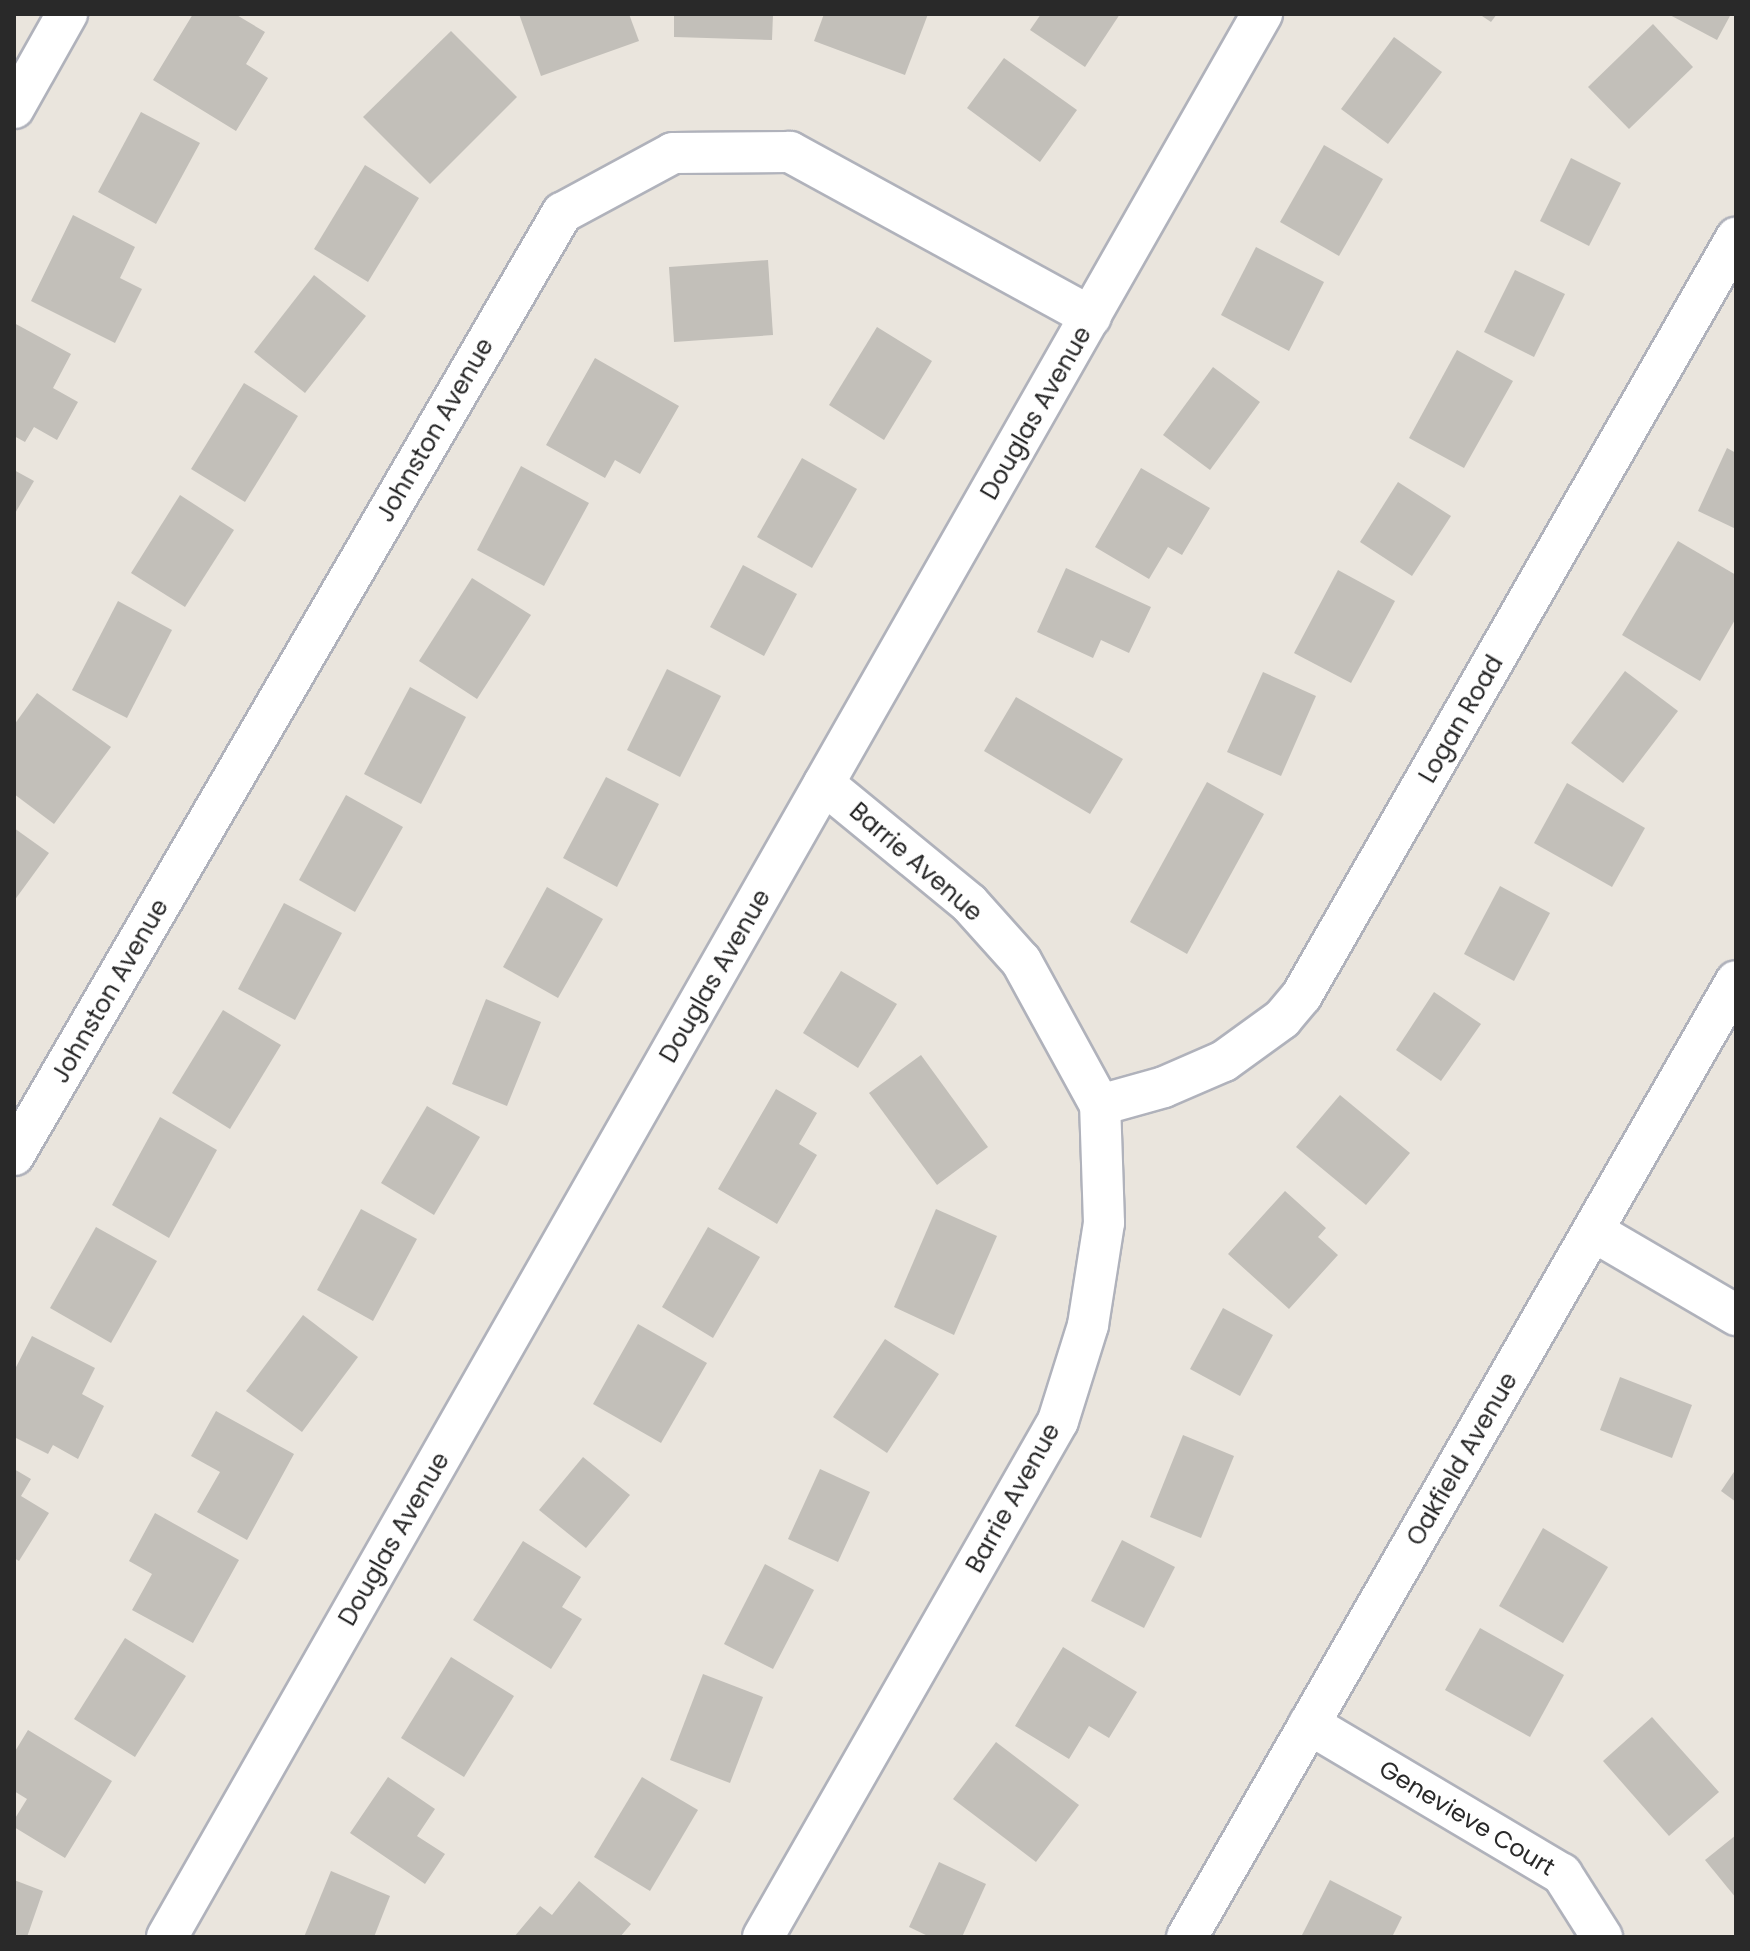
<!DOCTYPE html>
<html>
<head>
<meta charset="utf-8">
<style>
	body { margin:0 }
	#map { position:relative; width:1750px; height:1951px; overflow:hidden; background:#eae5dd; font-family:Poppins,sans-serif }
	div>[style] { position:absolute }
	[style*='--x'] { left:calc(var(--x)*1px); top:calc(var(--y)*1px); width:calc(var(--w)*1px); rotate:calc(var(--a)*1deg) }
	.building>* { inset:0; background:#c2bfb9 }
	.roads { filter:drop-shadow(2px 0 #b0b2bb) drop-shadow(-2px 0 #b0b2bb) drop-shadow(0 2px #b0b2bb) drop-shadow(0 -2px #b0b2bb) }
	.minor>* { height:40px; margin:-20px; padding:0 20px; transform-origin:20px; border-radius:20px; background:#fff }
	span { translate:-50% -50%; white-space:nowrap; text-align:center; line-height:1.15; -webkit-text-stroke:7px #fff; paint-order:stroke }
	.street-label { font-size:24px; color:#292929 }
	.frame { position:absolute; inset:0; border:16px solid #292929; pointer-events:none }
</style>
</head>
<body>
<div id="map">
	<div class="building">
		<div style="clip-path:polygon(193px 14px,235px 14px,265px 32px,246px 64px,268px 78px,236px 131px,153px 80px)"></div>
		<div style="clip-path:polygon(519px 14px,629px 14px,639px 41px,541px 76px)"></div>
		<div style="clip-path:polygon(674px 14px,773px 14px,772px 40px,674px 37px)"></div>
		<div style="clip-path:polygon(824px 14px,928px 14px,905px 75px,814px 41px)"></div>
		<div style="clip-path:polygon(1041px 14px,1120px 14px,1085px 67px,1030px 30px)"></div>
		<div style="clip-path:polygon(1479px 14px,1497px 14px,1491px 22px)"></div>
		<div style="clip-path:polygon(1668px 14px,1731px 14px,1717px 40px)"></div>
		<div style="clip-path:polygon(1653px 24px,1693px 67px,1629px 129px,1588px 87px)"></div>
		<div style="clip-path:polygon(451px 31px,517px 97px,430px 184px,363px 117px)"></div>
		<div style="clip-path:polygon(1394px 37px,1442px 72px,1388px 144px,1341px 109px)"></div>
		<div style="clip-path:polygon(1004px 58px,1077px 110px,1040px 162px,967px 108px)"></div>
		<div style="clip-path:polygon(141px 112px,200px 143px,156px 224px,98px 192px)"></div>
		<div style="clip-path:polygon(1324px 145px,1383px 179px,1339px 256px,1280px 222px)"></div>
		<div style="clip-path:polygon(1571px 158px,1621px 183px,1589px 246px,1540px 221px)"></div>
		<div style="clip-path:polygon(365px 165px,419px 198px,368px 282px,314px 249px)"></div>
		<div style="clip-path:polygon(73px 215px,135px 247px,120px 278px,142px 289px,115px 343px,31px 301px)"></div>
		<div style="clip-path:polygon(1256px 247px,1324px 282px,1289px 351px,1221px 315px)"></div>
		<div style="clip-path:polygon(768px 260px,773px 335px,674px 342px,669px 267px)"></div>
		<div style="clip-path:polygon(1515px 270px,1565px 294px,1534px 357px,1484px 332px)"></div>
		<div style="clip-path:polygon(314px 275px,366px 316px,305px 393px,254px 352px)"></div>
		<div style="clip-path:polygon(14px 323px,71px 354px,53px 388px,78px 402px,57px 440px,34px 427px,25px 442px,14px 436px)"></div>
		<div style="clip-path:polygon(877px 327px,932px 361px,884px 440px,829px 405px)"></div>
		<div style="clip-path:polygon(1457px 350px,1513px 381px,1464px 468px,1409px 438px)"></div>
		<div style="clip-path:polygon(595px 358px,679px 406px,640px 474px,615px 460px,605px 478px,546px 445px)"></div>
		<div style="clip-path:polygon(1213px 367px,1260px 402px,1210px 470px,1163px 435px)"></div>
		<div style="clip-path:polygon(244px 383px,298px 416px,245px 502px,191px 469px)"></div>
		<div style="clip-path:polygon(1727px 448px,1736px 453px,1736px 529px,1698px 511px)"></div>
		<div style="clip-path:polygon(802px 458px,857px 489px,812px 568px,757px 537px)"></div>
		<div style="clip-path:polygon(521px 466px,589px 503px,544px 586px,477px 550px)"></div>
		<div style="clip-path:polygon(1141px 468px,1210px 508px,1182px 555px,1168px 547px,1149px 579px,1095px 547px)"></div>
		<div style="clip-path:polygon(14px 470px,34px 481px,14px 515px)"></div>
		<div style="clip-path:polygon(1398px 482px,1451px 516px,1412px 576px,1360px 542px)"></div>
		<div style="clip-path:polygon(180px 495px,234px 530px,185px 607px,131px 573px)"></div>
		<div style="clip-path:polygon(1678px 541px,1736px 575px,1736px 618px,1700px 681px,1622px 635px)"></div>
		<div style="clip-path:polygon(743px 565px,797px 594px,764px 656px,710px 627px)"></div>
		<div style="clip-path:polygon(1066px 568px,1151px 607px,1129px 653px,1101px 640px,1093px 658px,1037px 632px)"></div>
		<div style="clip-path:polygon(1338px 570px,1395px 601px,1351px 683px,1294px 653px)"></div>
		<div style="clip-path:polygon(472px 578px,531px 615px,477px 699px,419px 661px)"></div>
		<div style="clip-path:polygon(118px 601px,172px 630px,127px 718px,72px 690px)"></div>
		<div style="clip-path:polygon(667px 669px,721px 696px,680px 777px,627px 750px)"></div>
		<div style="clip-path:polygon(1625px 671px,1678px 711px,1623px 783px,1571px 743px)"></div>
		<div style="clip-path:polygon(1263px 672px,1316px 696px,1281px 776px,1227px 752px)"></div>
		<div style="clip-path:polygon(410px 687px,466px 717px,421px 804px,364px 774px)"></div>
		<div style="clip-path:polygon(37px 693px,111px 747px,54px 824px,14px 794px,14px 725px)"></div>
		<div style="clip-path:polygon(1016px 697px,1123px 759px,1090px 814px,984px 751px)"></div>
		<div style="clip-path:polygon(606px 777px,659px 804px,617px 887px,563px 858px)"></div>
		<div style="clip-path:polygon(1207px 782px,1264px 814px,1187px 954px,1130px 922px)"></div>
		<div style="clip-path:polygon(1567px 783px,1645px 828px,1612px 887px,1534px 843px)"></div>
		<div style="clip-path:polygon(346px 795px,403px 827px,355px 912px,299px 880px)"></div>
		<div style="clip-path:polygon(14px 828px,49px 853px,14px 901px)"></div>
		<div style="clip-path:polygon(1500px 886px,1550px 913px,1514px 981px,1464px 954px)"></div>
		<div style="clip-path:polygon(547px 887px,603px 919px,558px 998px,503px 967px)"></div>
		<div style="clip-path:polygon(284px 903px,342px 933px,295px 1020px,238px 989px)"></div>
		<div style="clip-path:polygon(841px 971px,897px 1004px,858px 1068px,803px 1033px)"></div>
		<div style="clip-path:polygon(1434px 992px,1481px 1024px,1441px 1081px,1396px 1050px)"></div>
		<div style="clip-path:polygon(486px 999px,541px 1022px,507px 1106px,452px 1084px)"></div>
		<div style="clip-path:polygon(223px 1010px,281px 1045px,230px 1129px,172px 1093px)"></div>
		<div style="clip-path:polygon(921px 1055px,988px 1147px,937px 1185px,869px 1093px)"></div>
		<div style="clip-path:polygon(776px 1089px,817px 1113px,799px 1144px,817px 1155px,777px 1224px,718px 1189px)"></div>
		<div style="clip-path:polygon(1340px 1095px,1410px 1153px,1366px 1205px,1296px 1147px)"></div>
		<div style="clip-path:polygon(427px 1106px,480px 1137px,434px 1215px,381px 1183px)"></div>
		<div style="clip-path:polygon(160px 1117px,217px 1150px,169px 1238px,112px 1205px)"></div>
		<div style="clip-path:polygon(1285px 1191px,1326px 1228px,1318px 1237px,1338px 1255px,1289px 1309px,1228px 1254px)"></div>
		<div style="clip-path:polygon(361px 1209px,417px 1239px,373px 1321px,317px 1290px)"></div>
		<div style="clip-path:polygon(936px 1209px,997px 1236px,954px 1335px,894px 1307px)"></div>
		<div style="clip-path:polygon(96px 1227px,157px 1261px,111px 1343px,50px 1308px)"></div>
		<div style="clip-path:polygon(708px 1227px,760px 1257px,713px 1338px,662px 1307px)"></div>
		<div style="clip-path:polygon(1223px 1308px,1273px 1335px,1240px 1396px,1190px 1369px)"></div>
		<div style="clip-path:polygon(303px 1315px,358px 1357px,302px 1432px,246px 1391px)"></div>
		<div style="clip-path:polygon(638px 1324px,707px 1363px,661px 1443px,593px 1404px)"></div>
		<div style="clip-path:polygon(32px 1336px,95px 1368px,82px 1394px,104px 1406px,78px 1459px,53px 1445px,48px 1454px,14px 1437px,14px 1371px)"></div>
		<div style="clip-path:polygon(885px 1339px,939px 1374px,887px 1453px,833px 1417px)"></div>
		<div style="clip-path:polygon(1620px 1377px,1692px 1405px,1672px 1458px,1600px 1430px)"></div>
		<div style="clip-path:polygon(216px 1411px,294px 1454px,247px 1540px,197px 1512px,220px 1472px,191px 1456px)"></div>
		<div style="clip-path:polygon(1183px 1435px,1234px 1456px,1201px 1538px,1150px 1517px)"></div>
		<div style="clip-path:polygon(583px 1457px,630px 1495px,586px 1548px,539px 1510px)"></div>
		<div style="clip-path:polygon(14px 1469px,31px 1479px,21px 1496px,49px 1513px,19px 1561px,14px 1558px)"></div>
		<div style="clip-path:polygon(820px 1469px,870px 1492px,838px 1562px,788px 1539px)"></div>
		<div style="clip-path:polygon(1736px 1469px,1736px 1502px,1721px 1491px)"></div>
		<div style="clip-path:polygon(155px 1513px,239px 1560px,193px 1643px,132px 1610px,152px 1574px,129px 1561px)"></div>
		<div style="clip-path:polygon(1543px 1528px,1608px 1567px,1563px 1643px,1499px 1606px)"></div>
		<div style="clip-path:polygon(1122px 1540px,1175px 1567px,1144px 1628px,1091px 1601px)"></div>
		<div style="clip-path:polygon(523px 1541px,581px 1577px,562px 1607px,582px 1619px,551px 1669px,473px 1620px)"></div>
		<div style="clip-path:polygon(765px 1564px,814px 1590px,773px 1669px,724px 1644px)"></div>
		<div style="clip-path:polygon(1480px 1628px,1564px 1675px,1530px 1737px,1445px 1690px)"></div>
		<div style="clip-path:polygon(125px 1638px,186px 1676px,135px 1757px,74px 1719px)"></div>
		<div style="clip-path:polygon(1063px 1647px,1137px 1692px,1109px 1738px,1089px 1726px,1069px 1759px,1015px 1726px)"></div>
		<div style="clip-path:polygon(451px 1657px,514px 1696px,464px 1777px,401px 1738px)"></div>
		<div style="clip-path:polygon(703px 1674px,763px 1697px,730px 1783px,670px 1760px)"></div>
		<div style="clip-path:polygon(1652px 1717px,1719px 1792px,1669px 1836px,1603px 1761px)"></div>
		<div style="clip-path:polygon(28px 1730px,112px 1781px,65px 1858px,14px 1827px,14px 1820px,27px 1799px,14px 1791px,14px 1753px)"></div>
		<div style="clip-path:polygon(996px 1742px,1079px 1805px,1036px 1862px,953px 1799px)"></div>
		<div style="clip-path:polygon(388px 1777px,435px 1809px,417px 1836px,445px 1854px,425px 1884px,350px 1833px)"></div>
		<div style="clip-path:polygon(642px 1777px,698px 1810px,650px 1891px,594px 1857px)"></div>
		<div style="clip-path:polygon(1736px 1835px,1736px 1898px,1705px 1860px)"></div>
		<div style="clip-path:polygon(939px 1862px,986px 1884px,962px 1937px,930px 1937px,909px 1927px)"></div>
		<div style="clip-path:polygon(331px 1871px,390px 1896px,374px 1937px,304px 1937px)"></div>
		<div style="clip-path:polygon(14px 1880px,43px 1891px,27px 1937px,14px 1937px)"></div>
		<div style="clip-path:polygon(1330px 1880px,1402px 1917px,1392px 1937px,1301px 1937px)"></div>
		<div style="clip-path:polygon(579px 1881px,631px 1924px,620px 1937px,514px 1937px,540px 1906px,552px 1915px)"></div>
	</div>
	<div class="roads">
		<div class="minor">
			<div style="--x:14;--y:108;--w:108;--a:-60.6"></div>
			<div style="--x:1100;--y:1105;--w:66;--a:-15.7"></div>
			<div style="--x:1164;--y:1087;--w:65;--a:-23.4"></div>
			<div style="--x:1224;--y:1061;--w:72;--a:-35.9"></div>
			<div style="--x:1282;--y:1019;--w:31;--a:-50"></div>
			<div style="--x:1302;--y:995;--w:873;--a:-60.17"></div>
			<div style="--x:14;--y:1155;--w:1090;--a:-59.81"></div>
			<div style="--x:562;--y:213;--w:126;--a:-28.4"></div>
			<div style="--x:673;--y:153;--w:117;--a:-0.5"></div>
			<div style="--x:790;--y:152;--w:343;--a:28.7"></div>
			<div style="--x:1593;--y:1231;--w:166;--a:30.4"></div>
			<div style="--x:1309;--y:1724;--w:294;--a:30.7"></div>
			<div style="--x:1562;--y:1874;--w:75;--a:57.6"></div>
			<div style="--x:167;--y:1937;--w:2213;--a:-60.34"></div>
			<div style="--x:763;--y:1937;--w:594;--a:-60.24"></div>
			<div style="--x:1058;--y:1421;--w:101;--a:-72.6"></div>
			<div style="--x:1088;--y:1325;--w:103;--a:-81.1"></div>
			<div style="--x:1104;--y:1223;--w:118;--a:-91.9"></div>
			<div style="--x:1100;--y:1105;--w:164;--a:-118.7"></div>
			<div style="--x:1021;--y:961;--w:78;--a:-131.9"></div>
			<div style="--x:969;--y:903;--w:188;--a:-140.6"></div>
			<div style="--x:1187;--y:1937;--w:1102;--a:-60.13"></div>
		</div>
	</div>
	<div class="street-label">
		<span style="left:1036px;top:413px;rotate:-60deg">Douglas Avenue</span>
		<span style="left:435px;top:430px;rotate:-60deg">Johnston Avenue</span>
		<span style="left:1461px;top:719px;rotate:-60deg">Logan Road</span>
		<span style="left:916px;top:862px;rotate:41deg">Barrie Avenue</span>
		<span style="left:715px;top:976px;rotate:-60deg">Douglas Avenue</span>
		<span style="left:110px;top:991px;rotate:-60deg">Johnston Avenue</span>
		<span style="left:1462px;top:1459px;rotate:-60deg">Oakfield Avenue</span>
		<span style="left:1013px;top:1498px;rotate:-61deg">Barrie Avenue</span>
		<span style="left:394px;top:1539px;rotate:-60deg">Douglas Avenue</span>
		<span style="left:1467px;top:1818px;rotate:31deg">Genevieve Court</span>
	</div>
	<div class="frame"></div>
</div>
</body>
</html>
